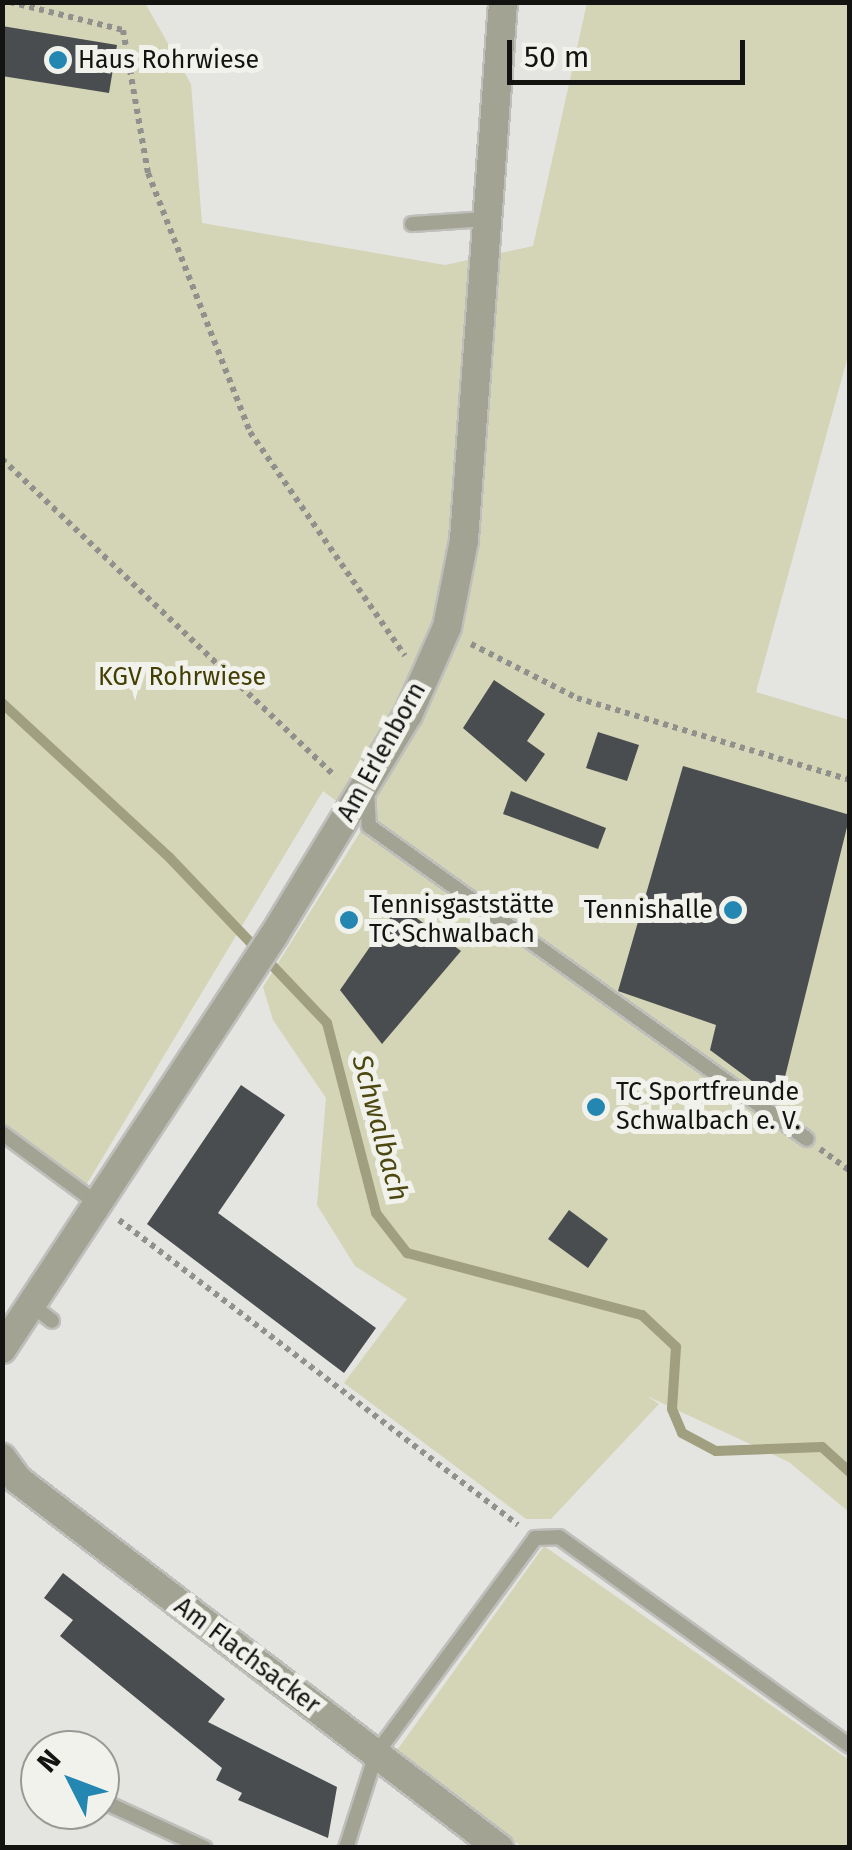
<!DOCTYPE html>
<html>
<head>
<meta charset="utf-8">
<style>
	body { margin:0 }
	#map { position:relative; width:852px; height:1850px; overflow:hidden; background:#e4e4e0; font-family:"Fira Sans",sans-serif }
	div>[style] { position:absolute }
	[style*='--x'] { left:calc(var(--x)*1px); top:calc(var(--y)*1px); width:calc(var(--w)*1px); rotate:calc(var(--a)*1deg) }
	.green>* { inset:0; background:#d4d4b7 }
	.stream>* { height:10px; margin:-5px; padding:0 5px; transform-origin:5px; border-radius:5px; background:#a09f7f }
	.building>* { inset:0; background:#494d4f }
	.path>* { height:6px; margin-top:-3px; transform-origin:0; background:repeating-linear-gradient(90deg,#90908d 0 5px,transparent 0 10px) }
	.roads { filter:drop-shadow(2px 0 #bebebb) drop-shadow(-2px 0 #bebebb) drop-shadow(0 2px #bebebb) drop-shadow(0 -2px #bebebb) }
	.lane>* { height:14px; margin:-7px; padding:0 7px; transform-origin:7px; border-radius:7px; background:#a3a394 }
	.street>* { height:28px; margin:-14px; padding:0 14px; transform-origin:14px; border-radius:14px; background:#a3a394 }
	.dots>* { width:28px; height:28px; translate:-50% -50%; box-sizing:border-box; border:5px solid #f2f2ed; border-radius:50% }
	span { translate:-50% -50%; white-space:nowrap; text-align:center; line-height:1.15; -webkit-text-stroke:10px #f2f2ed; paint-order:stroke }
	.poi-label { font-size:25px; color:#131312 }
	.left { translate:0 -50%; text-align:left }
	.right { translate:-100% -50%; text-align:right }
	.park-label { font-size:25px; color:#433f03 }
	.street-label { font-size:25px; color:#131312 }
	.water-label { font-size:28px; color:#4c4810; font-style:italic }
	.frame { position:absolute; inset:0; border:5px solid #131312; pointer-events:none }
	.north { position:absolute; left:20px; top:1730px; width:100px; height:100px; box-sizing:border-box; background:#f2f2ed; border:2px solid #999995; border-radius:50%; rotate:312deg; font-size:28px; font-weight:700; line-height:40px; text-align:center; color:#131312 }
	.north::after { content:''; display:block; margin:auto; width:35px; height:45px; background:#2387b1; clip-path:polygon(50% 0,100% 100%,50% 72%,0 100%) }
	.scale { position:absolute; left:507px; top:40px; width:238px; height:45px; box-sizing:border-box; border:5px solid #131312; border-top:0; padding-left:12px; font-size:30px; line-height:35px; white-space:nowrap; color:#131312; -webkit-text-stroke:8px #f2f2ed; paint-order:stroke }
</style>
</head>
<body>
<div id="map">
	<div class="green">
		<div style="clip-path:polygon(3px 3px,145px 3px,191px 84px,202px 223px,445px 265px,533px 246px,587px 3px,849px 3px,849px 352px,756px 692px,849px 720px,849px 1512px,789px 1462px,647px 1396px,659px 1404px,551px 1519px,526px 1519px,344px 1383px,407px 1299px,355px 1266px,317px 1205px,326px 1098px,273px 1020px,263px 987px,366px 823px,323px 791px,85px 1187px,3px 1126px)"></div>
		<div style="clip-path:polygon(544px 1546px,849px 1760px,849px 1847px,522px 1847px,395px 1753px)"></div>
	</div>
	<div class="stream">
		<div style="--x:2;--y:703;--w:227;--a:42.7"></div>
		<div style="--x:169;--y:857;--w:229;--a:46.4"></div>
		<div style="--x:327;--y:1023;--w:196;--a:75.5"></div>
		<div style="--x:376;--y:1213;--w:51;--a:52.2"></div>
		<div style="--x:407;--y:1253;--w:243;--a:14.8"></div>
		<div style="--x:642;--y:1315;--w:47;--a:43.3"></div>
		<div style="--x:676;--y:1347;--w:62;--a:93.7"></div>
		<div style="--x:672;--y:1409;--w:26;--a:67"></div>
		<div style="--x:682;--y:1433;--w:38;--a:28"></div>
		<div style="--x:716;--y:1451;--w:106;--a:-2.2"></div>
		<div style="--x:822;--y:1447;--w:38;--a:42"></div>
	</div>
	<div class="building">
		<div style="clip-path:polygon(2px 26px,117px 45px,109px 93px,2px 76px)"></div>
		<div style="clip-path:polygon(494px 680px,545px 714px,527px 741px,545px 754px,526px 782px,463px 728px)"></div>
		<div style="clip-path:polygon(598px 732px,639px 745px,627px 781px,586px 768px)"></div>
		<div style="clip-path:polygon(683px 766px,850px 815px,779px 1101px,710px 1050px,716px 1025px,618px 991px)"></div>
		<div style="clip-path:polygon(511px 791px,606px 828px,598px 849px,503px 814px)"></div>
		<div style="clip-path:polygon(399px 905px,461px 951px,382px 1044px,340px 990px)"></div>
		<div style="clip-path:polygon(241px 1085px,285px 1115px,218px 1213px,376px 1328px,344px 1373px,147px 1224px)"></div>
		<div style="clip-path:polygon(569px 1210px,608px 1239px,588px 1268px,548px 1239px)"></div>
		<div style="clip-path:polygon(63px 1573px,225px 1699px,208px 1722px,337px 1787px,328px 1838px,238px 1800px,242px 1793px,216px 1780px,222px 1768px,60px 1636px,73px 1620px,44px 1598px)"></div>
	</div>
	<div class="path">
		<div style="--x:10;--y:2;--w:116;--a:13.9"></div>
		<div style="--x:123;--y:30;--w:145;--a:80.1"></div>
		<div style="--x:148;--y:173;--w:278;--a:68.5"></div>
		<div style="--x:250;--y:432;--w:272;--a:55.3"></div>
		<div style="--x:2;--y:459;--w:460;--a:43.6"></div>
		<div style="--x:471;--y:644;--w:119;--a:27"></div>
		<div style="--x:577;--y:698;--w:285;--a:16.7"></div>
		<div style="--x:820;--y:1149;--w:37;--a:36"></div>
		<div style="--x:119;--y:1220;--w:502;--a:37.39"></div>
	</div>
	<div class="roads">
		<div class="lane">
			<div style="--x:412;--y:224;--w:74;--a:-3.9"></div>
			<div style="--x:367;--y:790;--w:36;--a:87"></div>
			<div style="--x:369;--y:826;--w:538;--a:35.55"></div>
			<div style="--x:2;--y:1133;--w:119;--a:36.5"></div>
			<div style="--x:33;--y:1306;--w:24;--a:38"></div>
			<div style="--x:100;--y:1800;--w:115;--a:24.6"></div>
			<div style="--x:346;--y:1848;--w:99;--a:-72.3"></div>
			<div style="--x:376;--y:1754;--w:268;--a:-53.6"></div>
			<div style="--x:535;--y:1538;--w:24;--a:-2"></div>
			<div style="--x:559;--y:1537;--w:358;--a:35.7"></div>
		</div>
		<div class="street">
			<div style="--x:2;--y:1349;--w:495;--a:-56.7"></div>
			<div style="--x:274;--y:935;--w:258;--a:-58.7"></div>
			<div style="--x:408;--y:715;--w:96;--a:-66.1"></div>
			<div style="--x:447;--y:627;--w:89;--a:-78.9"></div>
			<div style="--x:464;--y:540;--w:539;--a:-85.85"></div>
			<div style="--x:2;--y:1458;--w:27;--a:54"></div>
			<div style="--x:18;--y:1480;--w:606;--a:37.42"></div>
		</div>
	</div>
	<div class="dots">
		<div style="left:58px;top:60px;background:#2387b1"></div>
		<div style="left:733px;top:910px;background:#2387b1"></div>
		<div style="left:349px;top:920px;background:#2387b1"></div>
		<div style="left:596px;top:1107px;background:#2387b1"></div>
	</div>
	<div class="poi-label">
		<span class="left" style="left:78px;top:60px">Haus Rohrwiese</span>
		<span class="left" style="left:369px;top:920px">Tennisgaststätte<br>TC Schwalbach</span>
		<span class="right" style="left:713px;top:910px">Tennishalle</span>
		<span class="left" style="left:616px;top:1107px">TC Sportfreunde<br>Schwalbach e. V.</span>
	</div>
	<div class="park-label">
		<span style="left:182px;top:677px">KGV Rohrwiese</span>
	</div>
	<div class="street-label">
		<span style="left:382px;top:752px;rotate:-61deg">Am Erlenborn</span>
		<span style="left:247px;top:1656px;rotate:37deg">Am Flachsacker</span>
	</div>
	<div class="water-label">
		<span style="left:380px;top:1128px;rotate:75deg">Schwalbach</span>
	</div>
	<div class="frame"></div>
	<div class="north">N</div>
	<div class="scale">50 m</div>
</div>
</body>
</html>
